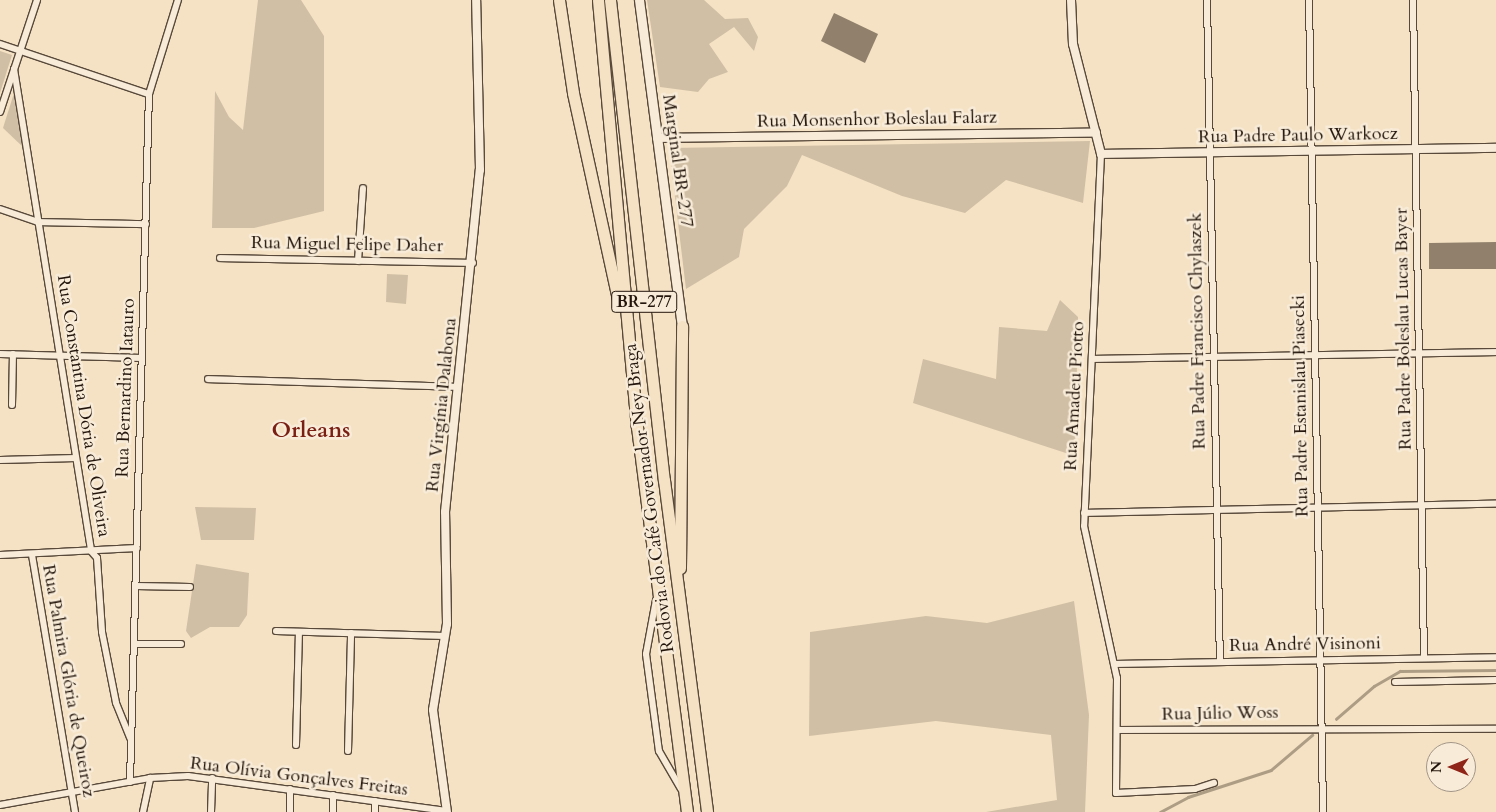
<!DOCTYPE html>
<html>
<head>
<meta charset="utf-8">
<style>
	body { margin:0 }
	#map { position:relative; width:1496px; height:812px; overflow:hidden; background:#f5e2c4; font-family:Cardo,serif }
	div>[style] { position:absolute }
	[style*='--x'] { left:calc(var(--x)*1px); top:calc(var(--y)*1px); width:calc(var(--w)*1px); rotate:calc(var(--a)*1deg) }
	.green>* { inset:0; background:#d1bfa5 }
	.stream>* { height:2.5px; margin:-1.25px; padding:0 1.25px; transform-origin:1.25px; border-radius:1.25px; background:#ae9d85 }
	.building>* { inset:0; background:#91806c }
	.roads { filter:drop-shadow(1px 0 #58493a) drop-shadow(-1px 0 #58493a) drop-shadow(0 1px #58493a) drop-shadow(0 -1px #58493a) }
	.minor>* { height:6px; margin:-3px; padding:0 3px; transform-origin:3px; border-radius:3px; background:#f8ecd9 }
	.tertiary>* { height:8px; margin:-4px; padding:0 4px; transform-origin:4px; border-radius:4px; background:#f8ecd9 }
	.secondary>* { height:9px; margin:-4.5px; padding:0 4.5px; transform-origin:4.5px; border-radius:4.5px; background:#f8ecd9 }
	.motorway>* { height:11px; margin:-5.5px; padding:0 5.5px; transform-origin:5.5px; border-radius:5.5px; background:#f5e2c4 }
	span { translate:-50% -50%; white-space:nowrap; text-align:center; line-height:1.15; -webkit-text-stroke:5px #f8ecd9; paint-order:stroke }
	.shield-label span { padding:1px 4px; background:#f8ecd9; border:1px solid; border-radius:4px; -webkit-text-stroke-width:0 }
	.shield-label { font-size:16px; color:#24160c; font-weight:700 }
	.street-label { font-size:18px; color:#24160c }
	.district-label { font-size:22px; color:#7a1f14; font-weight:700 }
	.north { position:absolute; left:1426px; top:742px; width:50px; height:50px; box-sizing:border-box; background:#f8ecd9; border:1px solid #a39687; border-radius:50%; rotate:270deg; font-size:14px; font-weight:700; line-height:20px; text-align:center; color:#24160c }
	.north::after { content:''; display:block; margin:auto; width:18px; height:22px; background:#8f2418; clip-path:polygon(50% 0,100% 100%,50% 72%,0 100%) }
</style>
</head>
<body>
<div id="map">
	<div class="green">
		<div style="clip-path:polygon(258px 0,301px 0,324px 36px,324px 211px,254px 228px,212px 228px,215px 91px,229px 117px,243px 130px)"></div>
		<div style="clip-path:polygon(647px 0,704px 0,725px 19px,748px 18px,758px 37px,754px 51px,734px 27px,709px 44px,728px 72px,709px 79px,698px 92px,660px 87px)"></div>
		<div style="clip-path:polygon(0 51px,12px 55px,0 93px)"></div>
		<div style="clip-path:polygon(14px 93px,24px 148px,3px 128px)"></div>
		<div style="clip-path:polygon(1090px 141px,1083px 203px,1006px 180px,965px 213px,902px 196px,802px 155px,787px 186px,744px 229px,739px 257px,686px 289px,669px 148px)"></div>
		<div style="clip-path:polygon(387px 274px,408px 275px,406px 304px,386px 302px)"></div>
		<div style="clip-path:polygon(1060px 300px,1078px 317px,1075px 456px,913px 403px,923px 359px,996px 379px,999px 327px,1047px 331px)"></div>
		<div style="clip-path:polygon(195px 507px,256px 508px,254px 540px,201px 540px)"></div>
		<div style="clip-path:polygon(196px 564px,249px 573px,247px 615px,239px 627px,210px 627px,191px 638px,186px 631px)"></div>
		<div style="clip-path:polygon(1074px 601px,1089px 715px,1085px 812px,986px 812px,1057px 800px,1051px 735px,936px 721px,809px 736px,810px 632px,926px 616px,987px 623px)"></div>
	</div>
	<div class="stream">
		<div style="--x:1336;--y:719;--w:50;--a:-41"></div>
		<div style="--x:1374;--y:686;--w:30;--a:-30"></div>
		<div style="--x:1400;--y:671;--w:96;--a:-0.6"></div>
		<div style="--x:1160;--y:812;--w:32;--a:-28"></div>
		<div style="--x:1188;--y:797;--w:87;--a:-18"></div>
		<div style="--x:1271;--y:770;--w:54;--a:-40.5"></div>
	</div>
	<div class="building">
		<div style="clip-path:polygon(834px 13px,878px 34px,865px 63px,821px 41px)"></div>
		<div style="clip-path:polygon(1496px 242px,1496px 269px,1429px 269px,1429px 243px)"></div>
	</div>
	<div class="roads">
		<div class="minor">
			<div style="--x:1207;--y:0;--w:662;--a:88.88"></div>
			<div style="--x:1309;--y:0;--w:812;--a:89.01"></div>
			<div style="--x:1413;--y:0;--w:658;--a:89.04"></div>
			<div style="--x:0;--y:44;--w:157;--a:18.6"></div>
			<div style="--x:14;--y:69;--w:488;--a:80.9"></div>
			<div style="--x:91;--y:551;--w:9;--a:49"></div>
			<div style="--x:97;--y:558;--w:74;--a:86.1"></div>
			<div style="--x:102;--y:632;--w:72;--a:78.8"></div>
			<div style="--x:116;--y:703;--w:38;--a:68"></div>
			<div style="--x:0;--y:112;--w:118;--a:-71.7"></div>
			<div style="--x:1101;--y:154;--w:372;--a:92.6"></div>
			<div style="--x:1084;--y:526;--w:156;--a:77.8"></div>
			<div style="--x:1117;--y:678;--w:115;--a:90.5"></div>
			<div style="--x:1116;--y:793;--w:79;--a:-2.9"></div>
			<div style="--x:1195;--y:789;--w:20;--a:-18"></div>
			<div style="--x:0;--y:209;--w:40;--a:18.9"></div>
			<div style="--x:38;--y:222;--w:108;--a:1.1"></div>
			<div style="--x:220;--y:258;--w:253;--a:1.1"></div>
			<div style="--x:358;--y:261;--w:73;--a:-86.1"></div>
			<div style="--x:0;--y:354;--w:142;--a:1.6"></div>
			<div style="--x:1093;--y:359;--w:403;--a:-1"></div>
			<div style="--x:208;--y:379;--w:250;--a:1.8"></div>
			<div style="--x:12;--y:405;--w:51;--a:-88.9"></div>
			<div style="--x:0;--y:460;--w:76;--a:-1.5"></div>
			<div style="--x:1084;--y:513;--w:412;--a:-1.3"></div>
			<div style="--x:0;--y:555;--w:137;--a:-2.9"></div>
			<div style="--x:32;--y:555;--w:261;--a:80.5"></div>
			<div style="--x:136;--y:586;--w:54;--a:1.1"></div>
			<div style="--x:656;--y:600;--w:55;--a:100.5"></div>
			<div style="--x:646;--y:654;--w:98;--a:82.4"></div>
			<div style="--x:659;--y:751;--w:44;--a:59.9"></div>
			<div style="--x:276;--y:631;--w:169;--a:1.7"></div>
			<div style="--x:135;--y:644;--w:46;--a:0"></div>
			<div style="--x:1114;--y:664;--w:382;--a:-1"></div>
			<div style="--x:1395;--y:682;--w:101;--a:-1.1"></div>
			<div style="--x:1118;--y:730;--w:378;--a:-0.2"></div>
			<div style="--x:296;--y:745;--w:113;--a:-88.5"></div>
			<div style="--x:348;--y:751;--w:118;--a:-88.5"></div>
			<div style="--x:130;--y:782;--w:688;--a:-88.42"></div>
			<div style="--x:149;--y:94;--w:98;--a:-72.9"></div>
			<div style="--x:0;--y:805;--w:152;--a:-10.2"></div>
			<div style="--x:150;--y:778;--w:38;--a:-3"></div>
			<div style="--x:188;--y:776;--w:261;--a:7.7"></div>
			<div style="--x:143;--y:812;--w:35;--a:-78"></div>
			<div style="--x:211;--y:812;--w:34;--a:-88"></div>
			<div style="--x:290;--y:812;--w:23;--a:-90"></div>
			<div style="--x:333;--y:812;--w:17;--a:-90"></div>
			<div style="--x:375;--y:812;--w:11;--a:-90"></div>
		</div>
		<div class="tertiary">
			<div style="--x:1071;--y:0;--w:44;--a:87.4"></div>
			<div style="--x:1073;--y:44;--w:114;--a:75.7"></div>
			<div style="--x:1101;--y:154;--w:395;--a:-0.9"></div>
			<div style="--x:657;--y:138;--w:439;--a:-0.7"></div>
			<div style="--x:447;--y:812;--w:103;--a:-97.8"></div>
			<div style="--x:433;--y:710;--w:87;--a:-80.8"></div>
			<div style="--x:447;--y:624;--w:112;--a:-91"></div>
			<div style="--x:445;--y:512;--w:344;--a:-84.2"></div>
			<div style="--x:480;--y:170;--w:170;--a:-91.3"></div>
		</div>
		<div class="secondary">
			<div style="--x:639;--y:0;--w:329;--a:82.5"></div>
		</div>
		<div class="motorway">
			<div style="--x:559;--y:0;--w:94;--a:81.4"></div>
			<div style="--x:573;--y:93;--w:212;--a:77.7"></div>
			<div style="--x:598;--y:0;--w:429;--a:84.8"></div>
			<div style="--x:637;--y:427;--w:388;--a:82.6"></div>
			<div style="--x:610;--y:0;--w:483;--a:83.6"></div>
			<div style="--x:664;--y:480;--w:335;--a:82.6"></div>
			<div style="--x:680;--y:568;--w:242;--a:-89.5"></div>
		</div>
	</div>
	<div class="shield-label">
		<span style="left:644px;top:302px">BR-277</span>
	</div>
	<div class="street-label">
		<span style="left:877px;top:120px;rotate:-1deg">Rua Monsenhor Boleslau Falarz</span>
		<span style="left:1298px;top:136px;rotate:-1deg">Rua Padre Paulo Warkocz</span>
		<span style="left:677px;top:161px;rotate:82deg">Marginal BR-277</span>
		<span style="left:347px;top:245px;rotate:1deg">Rua Miguel Felipe Daher</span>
		<span style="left:1404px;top:329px;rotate:-91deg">Rua Padre Boleslau Lucas Bayer</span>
		<span style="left:1198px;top:331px;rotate:-91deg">Rua Padre Francisco Chylaszek</span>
		<span style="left:126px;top:388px;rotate:-88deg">Rua Bernardino Iatauro</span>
		<span style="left:1075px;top:396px;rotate:-87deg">Rua Amadeu Piotto</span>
		<span style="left:442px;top:405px;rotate:-84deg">Rua Virgínia Dalabona</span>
		<span style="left:83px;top:406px;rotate:81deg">Rua Constantina Dória de Oliveira</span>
		<span style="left:1301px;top:406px;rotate:-91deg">Rua Padre Estanislau Piasecki</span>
		<span style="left:650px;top:498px;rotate:-97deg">Rodovia do Café Governador Ney Braga</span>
		<span style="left:1305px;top:645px;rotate:-1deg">Rua André Visinoni</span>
		<span style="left:68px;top:681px;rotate:80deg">Rua Palmira Glória de Queiroz</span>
		<span style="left:1220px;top:714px;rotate:-1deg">Rua Júlio Woss</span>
		<span style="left:299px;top:777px;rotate:7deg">Rua Olívia Gonçalves Freitas</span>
	</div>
	<div class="district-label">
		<span style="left:311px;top:431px">Orleans</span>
	</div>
	<div class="north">N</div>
</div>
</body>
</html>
